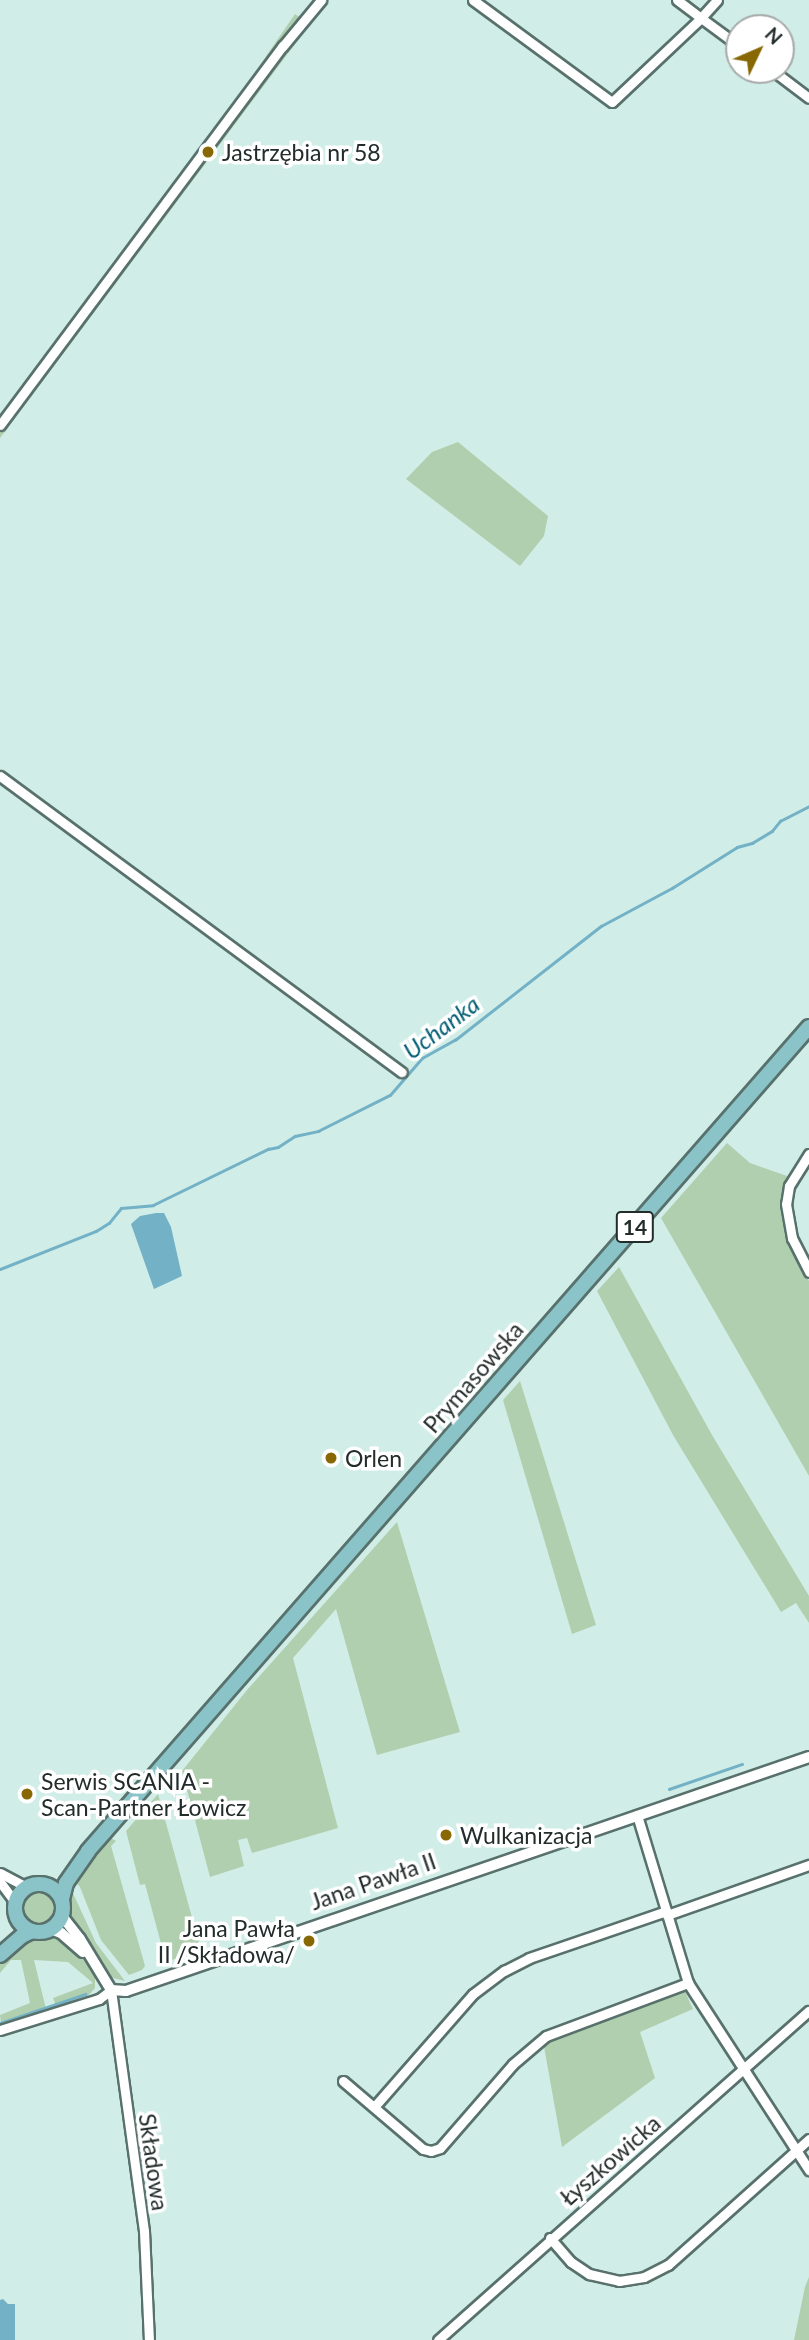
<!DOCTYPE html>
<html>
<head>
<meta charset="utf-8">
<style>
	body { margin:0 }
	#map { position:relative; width:809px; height:2340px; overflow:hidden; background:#d1ede7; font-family:Lato,sans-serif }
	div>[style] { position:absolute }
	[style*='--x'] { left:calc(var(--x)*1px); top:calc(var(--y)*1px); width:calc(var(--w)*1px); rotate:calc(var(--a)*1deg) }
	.green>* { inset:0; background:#b0cfae }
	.round { border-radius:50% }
	.water>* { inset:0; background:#72b1c6 }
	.stream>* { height:2.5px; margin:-1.25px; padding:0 1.25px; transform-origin:1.25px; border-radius:1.25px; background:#72b1c6 }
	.roads { filter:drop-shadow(2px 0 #58716c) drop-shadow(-2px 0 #58716c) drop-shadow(0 2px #58716c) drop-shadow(0 -2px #58716c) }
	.minor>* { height:9px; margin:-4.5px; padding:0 4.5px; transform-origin:4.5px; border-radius:4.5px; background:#fff }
	.tertiary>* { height:10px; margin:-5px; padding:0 5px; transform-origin:5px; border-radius:5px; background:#fff }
	.primary>* { height:14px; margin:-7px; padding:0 7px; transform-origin:7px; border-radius:7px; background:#8ac4c8 }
	.primary>.ring { margin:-7px; padding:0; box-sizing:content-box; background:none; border:14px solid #8ac4c8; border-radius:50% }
	.dots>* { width:19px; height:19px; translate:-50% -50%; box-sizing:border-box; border:4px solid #fff; border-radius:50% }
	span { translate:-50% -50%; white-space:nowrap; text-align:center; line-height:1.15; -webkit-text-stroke:7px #fff; paint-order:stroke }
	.shield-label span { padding:2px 5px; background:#fff; border:2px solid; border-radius:5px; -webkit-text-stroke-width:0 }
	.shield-label { font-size:21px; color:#222c2a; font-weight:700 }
	.poi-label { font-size:23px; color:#222c2a }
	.left { translate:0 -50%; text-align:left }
	.right { translate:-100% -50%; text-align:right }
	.street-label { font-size:23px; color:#222c2a }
	.water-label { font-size:24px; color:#046075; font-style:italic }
	.north { position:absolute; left:725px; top:14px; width:70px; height:70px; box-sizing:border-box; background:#fff; border:2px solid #a7abaa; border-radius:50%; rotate:46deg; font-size:19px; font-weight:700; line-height:28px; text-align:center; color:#222c2a }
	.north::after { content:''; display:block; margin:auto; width:24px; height:32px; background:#886804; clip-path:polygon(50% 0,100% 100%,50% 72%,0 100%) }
</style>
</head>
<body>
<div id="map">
	<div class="green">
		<div style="clip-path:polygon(295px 14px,310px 24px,0 438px,0 416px,236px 100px)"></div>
		<div style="clip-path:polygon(458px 442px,548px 516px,544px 536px,520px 566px,406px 479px,432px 452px)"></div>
		<div style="clip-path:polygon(727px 1143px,750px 1163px,787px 1176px,782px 1198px,785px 1236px,809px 1281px,809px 1476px,661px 1218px)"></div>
		<div style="clip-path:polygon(619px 1267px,712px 1435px,809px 1596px,809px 1623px,796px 1603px,781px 1612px,673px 1435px,597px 1291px)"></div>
		<div style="clip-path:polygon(520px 1381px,596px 1625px,572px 1634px,503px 1400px)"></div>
		<div style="clip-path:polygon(397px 1522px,460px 1732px,377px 1755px,336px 1609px,293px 1658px,338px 1828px,252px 1853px,247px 1838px,238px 1840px,244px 1866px,210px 1877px,182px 1771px,247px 1690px)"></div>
		<div style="clip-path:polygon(158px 1794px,201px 1950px,166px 1962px,145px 1884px,140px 1885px,126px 1831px)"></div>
		<div style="clip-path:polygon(111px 1838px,116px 1841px,111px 1846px,145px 1966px,142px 1970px,129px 1975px,101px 1940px,80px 1887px,74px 1880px)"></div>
		<div style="clip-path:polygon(71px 1889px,96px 1943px,125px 1981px,109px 1977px,69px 1919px,67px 1898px)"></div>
		<div class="round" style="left:21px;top:1890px;width:36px;height:36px"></div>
		<div style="clip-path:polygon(57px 1935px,83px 1958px,95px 1977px,95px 1988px,87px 1997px,56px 2006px,53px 1998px,93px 1983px,68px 1962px,34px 1960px,46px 2009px,1px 2023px,0 2015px,30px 2003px,21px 1960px,11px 1960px,0 1973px,0 1962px,14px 1946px,31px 1937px)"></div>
		<div style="clip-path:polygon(682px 1985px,693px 2009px,640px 2032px,655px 2078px,562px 2147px,543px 2041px)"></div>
		<div style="clip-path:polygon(809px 2277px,809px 2340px,794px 2340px,805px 2287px)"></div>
	</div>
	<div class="water">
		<div style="clip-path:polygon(156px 1213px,164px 1213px,171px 1227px,182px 1276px,154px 1289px,131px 1224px,140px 1216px)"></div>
		<div style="clip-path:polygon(3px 2299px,8px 2304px,15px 2304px,15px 2340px,0 2340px,0 2300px)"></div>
	</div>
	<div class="stream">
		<div style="--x:0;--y:1269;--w:103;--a:-21.6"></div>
		<div style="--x:96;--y:1231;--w:15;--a:-32"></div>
		<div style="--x:109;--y:1223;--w:19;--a:-51"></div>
		<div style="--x:121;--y:1208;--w:32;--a:-5"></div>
		<div style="--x:153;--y:1205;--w:128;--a:-26"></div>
		<div style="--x:268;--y:1149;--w:10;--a:-11"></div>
		<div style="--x:278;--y:1147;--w:20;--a:-33"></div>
		<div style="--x:295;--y:1136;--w:24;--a:-12"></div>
		<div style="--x:318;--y:1131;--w:80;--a:-26.6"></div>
		<div style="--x:390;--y:1095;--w:49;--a:-49.1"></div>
		<div style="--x:422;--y:1058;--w:38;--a:-29"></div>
		<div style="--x:455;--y:1040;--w:185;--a:-38"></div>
		<div style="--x:601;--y:926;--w:81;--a:-28.2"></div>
		<div style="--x:672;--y:888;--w:77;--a:-32.2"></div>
		<div style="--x:737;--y:847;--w:16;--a:-15"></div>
		<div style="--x:752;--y:843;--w:23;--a:-31"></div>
		<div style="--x:772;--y:831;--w:13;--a:-51"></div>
		<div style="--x:780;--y:821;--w:33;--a:-27"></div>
		<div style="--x:669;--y:1789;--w:77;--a:-18.9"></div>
		<div style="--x:0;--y:2023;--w:90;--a:-18.8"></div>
	</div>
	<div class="roads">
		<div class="minor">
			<div style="--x:473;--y:0;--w:172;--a:36.3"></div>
			<div style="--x:612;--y:102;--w:122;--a:-43.3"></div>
			<div style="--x:701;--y:18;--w:30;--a:-143"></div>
			<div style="--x:717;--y:0;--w:24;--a:132"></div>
			<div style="--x:701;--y:18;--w:47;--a:36.4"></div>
			<div style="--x:772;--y:70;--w:46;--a:37.1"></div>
			<div style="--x:0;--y:425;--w:473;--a:-53.3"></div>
			<div style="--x:283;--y:46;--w:60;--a:-50.4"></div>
			<div style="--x:0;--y:776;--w:499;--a:36.4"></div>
			<div style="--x:809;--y:1154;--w:38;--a:122"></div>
			<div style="--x:789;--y:1186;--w:18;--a:99"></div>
			<div style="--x:786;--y:1204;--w:35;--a:80"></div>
			<div style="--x:792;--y:1238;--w:38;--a:63"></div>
			<div style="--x:637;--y:1815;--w:176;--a:73.1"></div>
			<div style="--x:688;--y:1983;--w:223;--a:57.1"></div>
			<div style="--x:0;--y:1873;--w:30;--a:28"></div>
			<div style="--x:0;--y:1882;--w:25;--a:53"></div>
			<div style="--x:667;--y:1915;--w:151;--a:-19.4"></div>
			<div style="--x:111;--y:1990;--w:243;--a:82.2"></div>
			<div style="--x:144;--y:2231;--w:109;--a:87.4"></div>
			<div style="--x:0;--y:2030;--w:104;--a:-17.4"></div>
			<div style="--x:99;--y:1999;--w:15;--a:-37"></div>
			<div style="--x:343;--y:2081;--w:105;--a:40.4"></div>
			<div style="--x:423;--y:2149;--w:8;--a:14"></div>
			<div style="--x:431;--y:2151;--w:9;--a:-18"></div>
			<div style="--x:440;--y:2148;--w:111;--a:-49"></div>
			<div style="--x:513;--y:2064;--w:43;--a:-40.3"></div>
			<div style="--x:546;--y:2036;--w:152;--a:-20.5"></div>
			<div style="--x:374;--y:2107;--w:150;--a:-48.8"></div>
			<div style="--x:473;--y:1994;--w:39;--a:-37"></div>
			<div style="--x:504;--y:1971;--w:28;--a:-27"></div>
			<div style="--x:529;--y:1958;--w:145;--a:-18.9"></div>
			<div style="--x:550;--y:2238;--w:32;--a:49"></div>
			<div style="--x:571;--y:2262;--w:22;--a:34"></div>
			<div style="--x:589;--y:2274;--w:31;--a:13"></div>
			<div style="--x:619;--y:2281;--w:25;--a:-9"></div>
			<div style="--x:644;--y:2277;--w:27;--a:-27"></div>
			<div style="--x:668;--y:2265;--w:189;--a:-41.8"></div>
			<div style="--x:438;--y:2340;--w:496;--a:-41.6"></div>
		</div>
		<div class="tertiary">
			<div style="--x:62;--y:1916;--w:29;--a:52"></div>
			<div style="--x:80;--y:1939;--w:60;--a:58.7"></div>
			<div style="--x:111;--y:1990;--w:15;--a:4"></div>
			<div style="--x:126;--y:1991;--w:722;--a:-18.91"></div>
			<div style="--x:51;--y:1929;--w:11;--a:22"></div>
			<div style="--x:61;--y:1933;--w:29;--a:41"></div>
		</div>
		<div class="primary">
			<div class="ring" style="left:15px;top:1884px;width:34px;height:34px"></div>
			<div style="--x:62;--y:1899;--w:16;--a:-76"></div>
			<div style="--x:66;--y:1883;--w:39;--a:-55"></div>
			<div style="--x:88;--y:1851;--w:1095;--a:-48.81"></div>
			<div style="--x:0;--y:1955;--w:29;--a:-41"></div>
			<div style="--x:22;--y:1936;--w:11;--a:-27"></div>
		</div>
	</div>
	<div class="dots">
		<div style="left:208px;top:152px;background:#886804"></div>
		<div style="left:331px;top:1458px;background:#886804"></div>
		<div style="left:27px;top:1794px;background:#886804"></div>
		<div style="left:446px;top:1835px;background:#886804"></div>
		<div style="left:309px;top:1941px;background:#886804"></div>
	</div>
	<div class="shield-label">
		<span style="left:635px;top:1227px">14</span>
	</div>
	<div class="poi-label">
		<span class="left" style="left:222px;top:152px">Jastrzębia nr 58</span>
		<span class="left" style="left:345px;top:1458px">Orlen</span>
		<span class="left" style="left:41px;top:1794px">Serwis SCANIA -<br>Scan-Partner Łowicz</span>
		<span class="left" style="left:460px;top:1835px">Wulkanizacja</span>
		<span class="right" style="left:295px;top:1941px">Jana Pawła<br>II /Składowa/</span>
	</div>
	<div class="street-label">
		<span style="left:473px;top:1377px;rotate:-49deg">Prymasowska</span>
		<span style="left:373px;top:1881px;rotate:-19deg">Jana Pawła II</span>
		<span style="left:610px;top:2160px;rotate:-41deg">Łyszkowicka</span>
		<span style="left:154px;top:2162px;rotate:82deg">Składowa</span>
	</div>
	<div class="water-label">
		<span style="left:441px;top:1027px;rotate:-37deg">Uchanka</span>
	</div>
	<div class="north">N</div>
</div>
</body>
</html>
